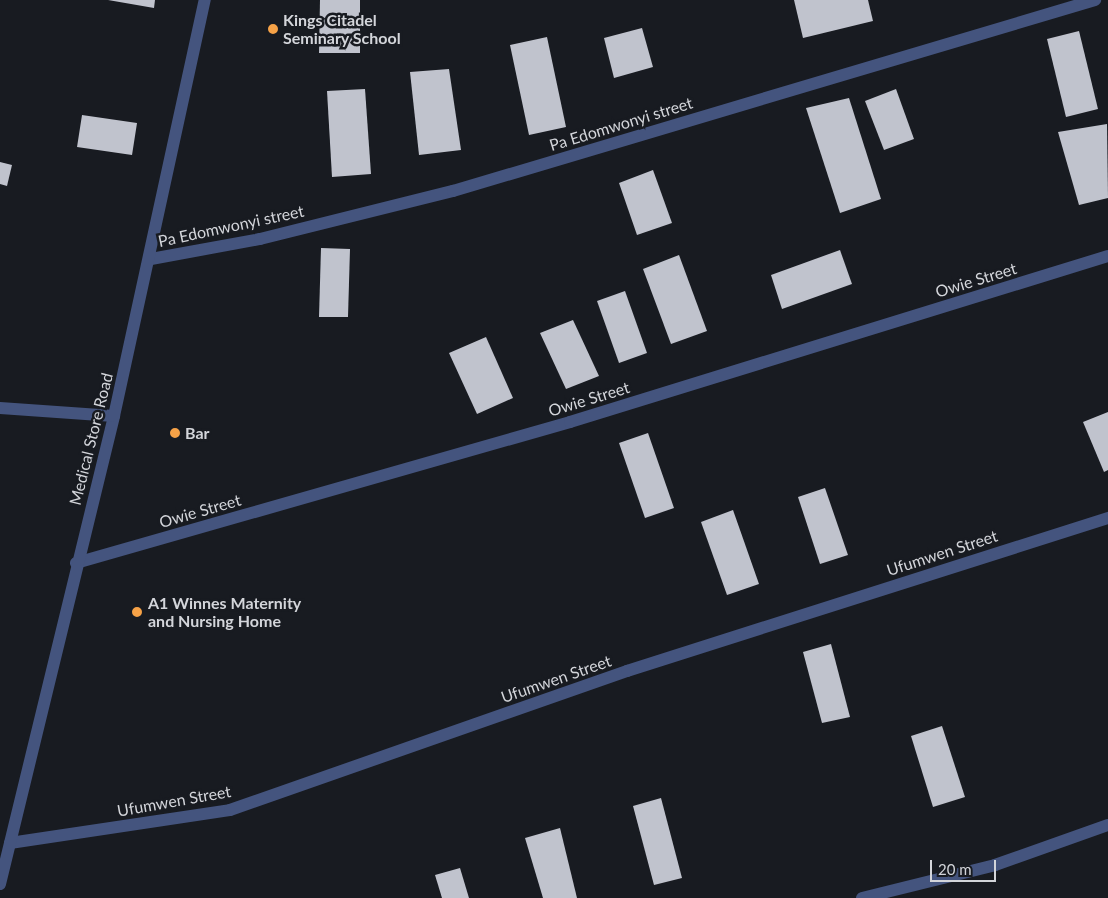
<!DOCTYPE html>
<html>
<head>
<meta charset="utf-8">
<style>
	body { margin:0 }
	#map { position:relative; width:1108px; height:898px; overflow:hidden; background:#181b21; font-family:Lato,sans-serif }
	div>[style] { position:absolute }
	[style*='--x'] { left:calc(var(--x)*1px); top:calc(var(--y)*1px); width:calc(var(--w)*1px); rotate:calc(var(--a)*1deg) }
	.building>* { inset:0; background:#c0c3cd }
	.minor>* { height:12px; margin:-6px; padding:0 6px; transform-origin:6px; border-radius:6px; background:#44547e }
	.tertiary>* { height:12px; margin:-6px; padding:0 6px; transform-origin:6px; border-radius:6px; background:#44547e }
	.dots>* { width:14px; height:14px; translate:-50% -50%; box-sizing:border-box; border:2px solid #181b21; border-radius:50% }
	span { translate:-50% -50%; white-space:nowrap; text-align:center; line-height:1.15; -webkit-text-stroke:5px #181b21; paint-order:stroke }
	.poi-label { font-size:16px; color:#d3d5da; font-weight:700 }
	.left { translate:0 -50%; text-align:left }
	.street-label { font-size:16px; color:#d3d5da }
	.scale { position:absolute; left:930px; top:860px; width:66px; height:22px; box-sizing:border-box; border:2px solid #d3d5da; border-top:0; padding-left:6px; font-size:15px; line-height:18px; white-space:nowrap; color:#d3d5da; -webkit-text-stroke:4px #181b21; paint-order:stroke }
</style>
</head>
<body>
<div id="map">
	<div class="building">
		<div style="clip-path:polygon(108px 0,155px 0,154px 8px)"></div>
		<div style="clip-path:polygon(320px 0,360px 0,360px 53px,319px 53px)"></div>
		<div style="clip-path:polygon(794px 0,868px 0,873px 21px,803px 38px)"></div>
		<div style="clip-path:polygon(642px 28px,653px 67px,614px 78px,604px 38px)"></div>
		<div style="clip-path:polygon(1079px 31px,1098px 109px,1066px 117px,1047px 39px)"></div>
		<div style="clip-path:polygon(547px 37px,566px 127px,529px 135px,510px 45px)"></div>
		<div style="clip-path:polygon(449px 69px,461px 150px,419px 155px,410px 72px)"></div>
		<div style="clip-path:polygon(365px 89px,371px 174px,332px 177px,327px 91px)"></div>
		<div style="clip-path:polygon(896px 89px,914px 139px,884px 150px,865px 101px)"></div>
		<div style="clip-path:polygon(849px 98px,881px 199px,840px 213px,806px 108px)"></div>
		<div style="clip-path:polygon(82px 115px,137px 123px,132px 155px,77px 147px)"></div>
		<div style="clip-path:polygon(1107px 124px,1108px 198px,1079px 205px,1058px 132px)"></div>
		<div style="clip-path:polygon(0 162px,12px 165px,7px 186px,0 184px)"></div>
		<div style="clip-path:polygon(653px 170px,672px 223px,637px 235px,619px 183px)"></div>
		<div style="clip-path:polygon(321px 248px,350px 249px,348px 317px,319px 317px)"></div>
		<div style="clip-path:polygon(840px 250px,852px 284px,782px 309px,771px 275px)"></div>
		<div style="clip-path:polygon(679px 255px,707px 331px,671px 344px,643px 269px)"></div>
		<div style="clip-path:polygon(625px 291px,647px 353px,619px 363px,597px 301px)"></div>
		<div style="clip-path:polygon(573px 320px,599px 376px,566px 389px,540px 333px)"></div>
		<div style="clip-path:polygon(486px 337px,513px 398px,477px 414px,449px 353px)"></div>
		<div style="clip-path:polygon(1108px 412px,1108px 470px,1104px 472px,1083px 422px)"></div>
		<div style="clip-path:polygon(648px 433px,674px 508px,645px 518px,619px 443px)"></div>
		<div style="clip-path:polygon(825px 488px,848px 555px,820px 564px,798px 497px)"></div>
		<div style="clip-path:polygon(733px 510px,759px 584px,727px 595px,701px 522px)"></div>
		<div style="clip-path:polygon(831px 644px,850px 717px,822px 723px,803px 652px)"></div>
		<div style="clip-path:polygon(942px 726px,965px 797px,933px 807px,911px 736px)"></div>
		<div style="clip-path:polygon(661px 798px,682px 878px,654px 885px,633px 806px)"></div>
		<div style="clip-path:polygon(560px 828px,577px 898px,543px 898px,525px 838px)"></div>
		<div style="clip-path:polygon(460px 868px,469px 898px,442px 898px,435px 875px)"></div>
	</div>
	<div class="minor">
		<div style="--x:151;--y:259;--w:111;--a:-10.4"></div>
		<div style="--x:260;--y:239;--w:199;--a:-14"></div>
		<div style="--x:453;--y:191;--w:670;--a:-16.57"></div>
		<div style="--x:0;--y:408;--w:114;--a:4"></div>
		<div style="--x:76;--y:563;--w:514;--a:-15.93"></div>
		<div style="--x:570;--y:422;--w:563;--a:-17.15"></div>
		<div style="--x:10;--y:843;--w:222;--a:-8.5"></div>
		<div style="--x:230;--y:810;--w:421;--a:-19.3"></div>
		<div style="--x:627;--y:671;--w:505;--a:-17.65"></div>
		<div style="--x:862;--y:898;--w:137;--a:-13.9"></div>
		<div style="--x:995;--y:865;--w:120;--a:-19.5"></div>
	</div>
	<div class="tertiary">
		<div style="--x:0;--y:884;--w:482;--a:-76.3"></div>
		<div style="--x:114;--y:416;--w:426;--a:-77.7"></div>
	</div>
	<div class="dots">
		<div style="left:273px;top:29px;background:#f6a247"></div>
		<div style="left:175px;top:433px;background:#f6a247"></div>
		<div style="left:137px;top:612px;background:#f6a247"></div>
	</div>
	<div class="poi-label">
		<span class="left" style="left:283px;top:29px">Kings Citadel<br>Seminary School</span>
		<span class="left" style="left:185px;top:433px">Bar</span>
		<span class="left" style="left:148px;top:612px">A1 Winnes Maternity<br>and Nursing Home</span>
	</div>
	<div class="street-label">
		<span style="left:621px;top:124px;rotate:-17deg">Pa Edomwonyi street</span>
		<span style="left:231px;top:226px;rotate:-12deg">Pa Edomwonyi street</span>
		<span style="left:976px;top:280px;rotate:-17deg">Owie Street</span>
		<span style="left:589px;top:399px;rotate:-17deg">Owie Street</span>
		<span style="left:91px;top:439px;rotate:-76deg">Medical Store Road</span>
		<span style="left:200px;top:511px;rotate:-16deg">Owie Street</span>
		<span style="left:942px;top:553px;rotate:-18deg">Ufumwen Street</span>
		<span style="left:556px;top:679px;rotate:-19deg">Ufumwen Street</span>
		<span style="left:174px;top:801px;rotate:-10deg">Ufumwen Street</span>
	</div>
	<div class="scale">20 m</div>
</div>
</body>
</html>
